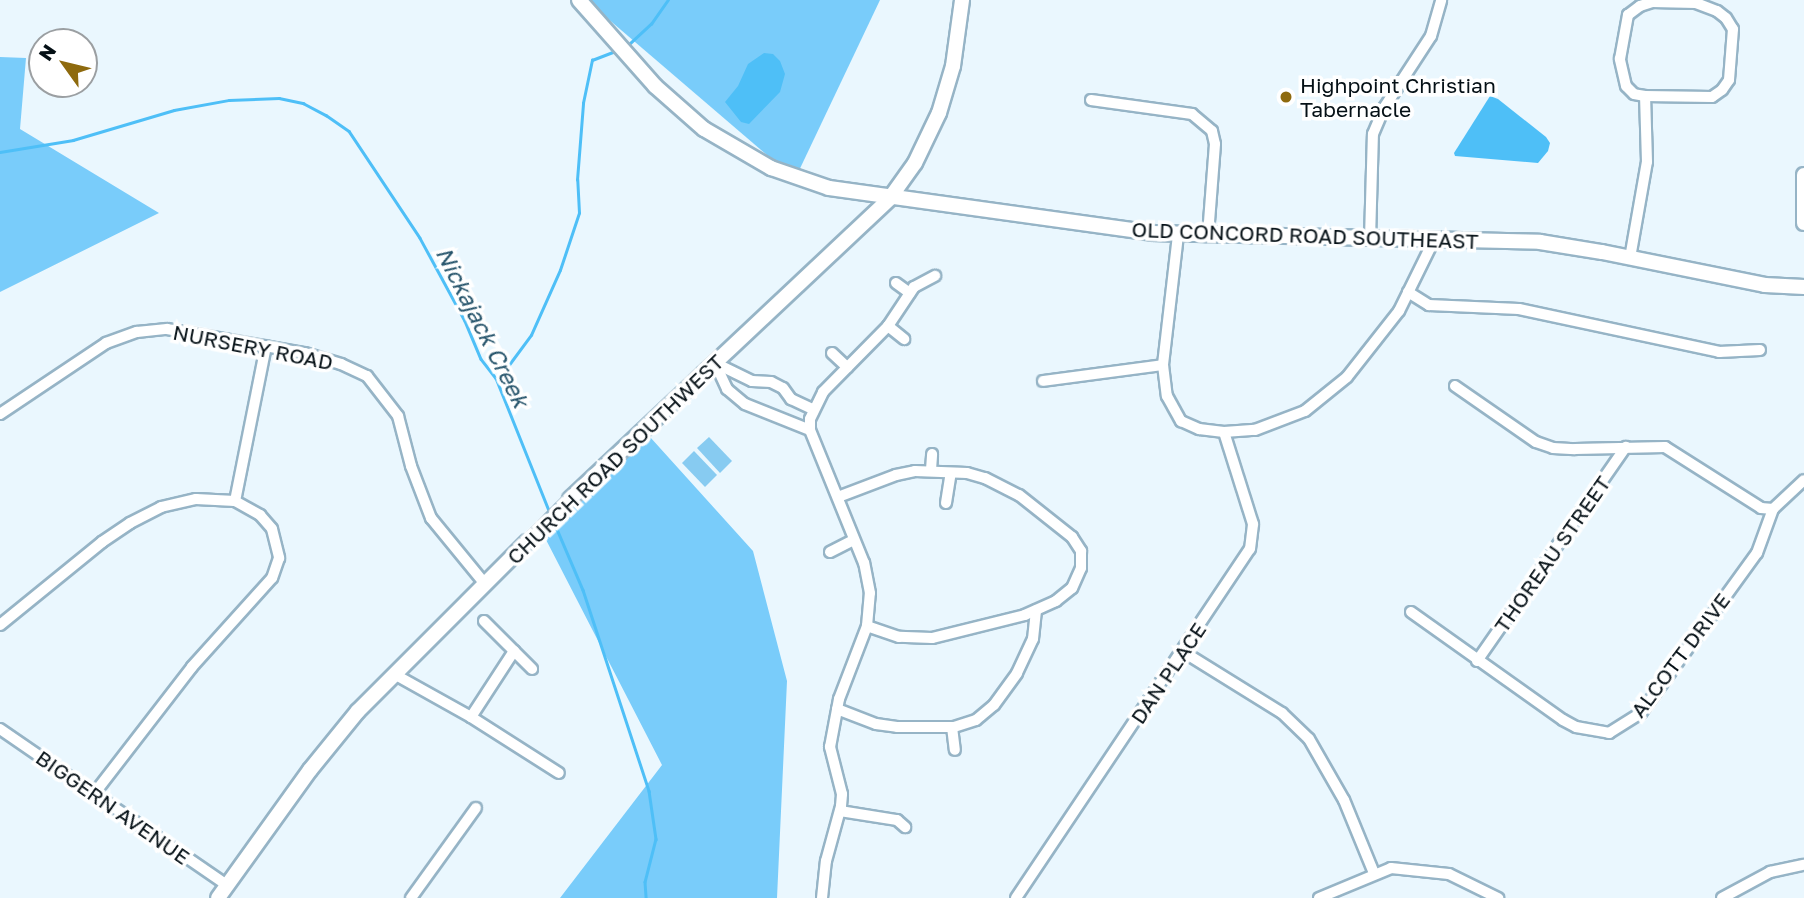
<!DOCTYPE html>
<html>
<head>
<meta charset="utf-8">
<style>
	body { margin:0 }
	#map { position:relative; width:1804px; height:898px; overflow:hidden; background:#eaf7fe; font-family:"Golos Text",sans-serif }
	div>[style] { position:absolute }
	[style*='--x'] { left:calc(var(--x)*1px); top:calc(var(--y)*1px); width:calc(var(--w)*1px); rotate:calc(var(--a)*1deg) }
	.green>* { inset:0; background:#87cbf1 }
	.forest>* { inset:0; background:#79ccfa }
	.water>* { inset:0; background:#4ebff7 }
	.stream>* { height:2.5px; margin:-1.25px; padding:0 1.25px; transform-origin:1.25px; border-radius:1.25px; background:#4ebff7 }
	.roads { filter:drop-shadow(2px 0 #96b4c6) drop-shadow(-2px 0 #96b4c6) drop-shadow(0 2px #96b4c6) drop-shadow(0 -2px #96b4c6) }
	.street>* { height:10px; margin:-5px; padding:0 5px; transform-origin:5px; border-radius:5px; background:#fff }
	.secondary>* { height:14px; margin:-7px; padding:0 7px; transform-origin:7px; border-radius:7px; background:#fff }
	.dots>* { width:19px; height:19px; translate:-50% -50%; box-sizing:border-box; border:4px solid #fff; border-radius:50% }
	span { translate:-50% -50%; white-space:nowrap; text-align:center; line-height:1.15; -webkit-text-stroke:7px #fff; paint-order:stroke }
	.poi-label { font-size:21px; color:#051016 }
	.left { translate:0 -50%; text-align:left }
	.street-label { font-size:21px; color:#051016 }
	.water-label { font-size:23px; color:#27556c; font-style:italic }
	.north { position:absolute; left:28px; top:28px; width:70px; height:70px; box-sizing:border-box; background:#fff; border:2px solid #9b9fa2; border-radius:50%; rotate:304deg; font-size:19px; font-weight:700; line-height:28px; text-align:center; color:#051016 }
	.north::after { content:''; display:block; margin:auto; width:24px; height:32px; background:#8e6a0e; clip-path:polygon(50% 0,100% 100%,50% 72%,0 100%) }
</style>
</head>
<body>
<div id="map">
	<div class="green">
		<div style="clip-path:polygon(709px 437px,732px 461px,720px 473px,697px 448px)"></div>
		<div style="clip-path:polygon(694px 451px,717px 475px,705px 487px,682px 463px)"></div>
	</div>
	<div class="forest">
		<div style="clip-path:polygon(586px 0,880px 0,795px 179px)"></div>
		<div style="clip-path:polygon(0 57px,26px 58px,20px 129px,159px 213px,0 292px)"></div>
		<div style="clip-path:polygon(641px 427px,753px 551px,787px 681px,777px 898px,560px 898px,662px 765px,541px 530px)"></div>
	</div>
	<div class="water">
		<div style="clip-path:polygon(764px 53px,773px 54px,780px 61px,785px 74px,780px 92px,749px 124px,741px 122px,725px 102px,738px 86px,748px 64px)"></div>
		<div style="clip-path:polygon(1490px 96px,1498px 99px,1546px 137px,1550px 143px,1548px 151px,1538px 163px,1455px 156px,1454px 153px)"></div>
	</div>
	<div class="stream">
		<div style="--x:627;--y:46;--w:33;--a:-43"></div>
		<div style="--x:651;--y:24;--w:29;--a:-55"></div>
		<div style="--x:0;--y:152;--w:74;--a:-9.3"></div>
		<div style="--x:73;--y:140;--w:105;--a:-16.5"></div>
		<div style="--x:174;--y:110;--w:56;--a:-10.3"></div>
		<div style="--x:229;--y:100;--w:50;--a:-2.3"></div>
		<div style="--x:279;--y:98;--w:25;--a:12"></div>
		<div style="--x:303;--y:103;--w:26;--a:28"></div>
		<div style="--x:326;--y:115;--w:28;--a:35"></div>
		<div style="--x:349;--y:131;--w:128;--a:56.4"></div>
		<div style="--x:420;--y:238;--w:94;--a:61.5"></div>
		<div style="--x:465;--y:321;--w:41;--a:67.2"></div>
		<div style="--x:481;--y:359;--w:24;--a:52"></div>
		<div style="--x:496;--y:378;--w:145;--a:68.2"></div>
		<div style="--x:497;--y:381;--w:57;--a:-53.5"></div>
		<div style="--x:531;--y:335;--w:71;--a:-66"></div>
		<div style="--x:560;--y:270;--w:60;--a:-71.6"></div>
		<div style="--x:579;--y:213;--w:33;--a:-93"></div>
		<div style="--x:577;--y:180;--w:77;--a:-85.5"></div>
		<div style="--x:583;--y:103;--w:44;--a:-78.2"></div>
		<div style="--x:592;--y:60;--w:28;--a:-21"></div>
		<div style="--x:554;--y:522;--w:74;--a:66.9"></div>
		<div style="--x:583;--y:590;--w:212;--a:71.8"></div>
		<div style="--x:649;--y:791;--w:49;--a:81.7"></div>
		<div style="--x:656;--y:839;--w:44;--a:104.3"></div>
		<div style="--x:645;--y:882;--w:16;--a:86"></div>
	</div>
	<div class="roads">
		<div class="street">
			<div style="--x:1652;--y:2;--w:44;--a:1.3"></div>
			<div style="--x:1696;--y:3;--w:22;--a:21"></div>
			<div style="--x:1717;--y:11;--w:11;--a:38"></div>
			<div style="--x:1726;--y:18;--w:13;--a:58"></div>
			<div style="--x:1733;--y:29;--w:51;--a:94.5"></div>
			<div style="--x:1729;--y:80;--w:12;--a:125"></div>
			<div style="--x:1722;--y:90;--w:12;--a:145"></div>
			<div style="--x:1712;--y:97;--w:67;--a:-179.1"></div>
			<div style="--x:1645;--y:96;--w:11;--a:-170"></div>
			<div style="--x:1634;--y:94;--w:11;--a:-135"></div>
			<div style="--x:1626;--y:86;--w:28;--a:-103"></div>
			<div style="--x:1620;--y:59;--w:45;--a:-79.7"></div>
			<div style="--x:1628;--y:15;--w:15;--a:-37"></div>
			<div style="--x:1640;--y:6;--w:13;--a:-18"></div>
			<div style="--x:1091;--y:100;--w:102;--a:7.9"></div>
			<div style="--x:1192;--y:114;--w:26;--a:40"></div>
			<div style="--x:1212;--y:131;--w:13;--a:77"></div>
			<div style="--x:1215;--y:144;--w:92;--a:94.4"></div>
			<div style="--x:1178;--y:235;--w:131;--a:96.6"></div>
			<div style="--x:1163;--y:365;--w:31;--a:83"></div>
			<div style="--x:1167;--y:396;--w:29;--a:61"></div>
			<div style="--x:1181;--y:421;--w:20;--a:24"></div>
			<div style="--x:1199;--y:429;--w:25;--a:7"></div>
			<div style="--x:1224;--y:432;--w:31;--a:-4"></div>
			<div style="--x:1255;--y:430;--w:53;--a:-20.8"></div>
			<div style="--x:1305;--y:411;--w:54;--a:-39"></div>
			<div style="--x:1347;--y:377;--w:84;--a:-51.8"></div>
			<div style="--x:1399;--y:311;--w:79;--a:-63.8"></div>
			<div style="--x:1370;--y:239;--w:105;--a:-88.4"></div>
			<div style="--x:1373;--y:134;--w:28;--a:-67"></div>
			<div style="--x:1384;--y:108;--w:86;--a:-56.9"></div>
			<div style="--x:1431;--y:36;--w:37;--a:-74"></div>
			<div style="--x:1630;--y:258;--w:97;--a:-80"></div>
			<div style="--x:1647;--y:162;--w:66;--a:-91.7"></div>
			<div style="--x:896;--y:283;--w:17;--a:36"></div>
			<div style="--x:1408;--y:292;--w:25;--a:32"></div>
			<div style="--x:1429;--y:305;--w:90;--a:2.5"></div>
			<div style="--x:1519;--y:309;--w:205;--a:12.1"></div>
			<div style="--x:1719;--y:352;--w:41;--a:-2.8"></div>
			<div style="--x:888;--y:326;--w:21;--a:39"></div>
			<div style="--x:832;--y:353;--w:21;--a:43"></div>
			<div style="--x:715;--y:363;--w:29;--a:65"></div>
			<div style="--x:727;--y:389;--w:23;--a:40"></div>
			<div style="--x:745;--y:404;--w:70;--a:21.8"></div>
			<div style="--x:715;--y:363;--w:41;--a:25.9"></div>
			<div style="--x:752;--y:381;--w:19;--a:3"></div>
			<div style="--x:771;--y:382;--w:13;--a:27"></div>
			<div style="--x:783;--y:388;--w:14;--a:54"></div>
			<div style="--x:791;--y:399;--w:23;--a:25"></div>
			<div style="--x:1043;--y:381;--w:121;--a:-7.6"></div>
			<div style="--x:1455;--y:386;--w:98;--a:34.7"></div>
			<div style="--x:1536;--y:442;--w:18;--a:19"></div>
			<div style="--x:1553;--y:448;--w:22;--a:3"></div>
			<div style="--x:1575;--y:449;--w:90;--a:-1.3"></div>
			<div style="--x:1665;--y:447;--w:114;--a:32.4"></div>
			<div style="--x:1761;--y:508;--w:12;--a:5"></div>
			<div style="--x:0;--y:414;--w:128;--a:-33.8"></div>
			<div style="--x:106;--y:343;--w:33;--a:-20"></div>
			<div style="--x:137;--y:332;--w:30;--a:-6"></div>
			<div style="--x:167;--y:329;--w:140;--a:9.9"></div>
			<div style="--x:305;--y:353;--w:38;--a:17"></div>
			<div style="--x:341;--y:364;--w:29;--a:25"></div>
			<div style="--x:367;--y:376;--w:51;--a:52.2"></div>
			<div style="--x:398;--y:416;--w:52;--a:75.4"></div>
			<div style="--x:411;--y:466;--w:56;--a:69"></div>
			<div style="--x:431;--y:518;--w:85;--a:50.7"></div>
			<div style="--x:931;--y:470;--w:16;--a:-86"></div>
			<div style="--x:838;--y:497;--w:62;--a:-20.8"></div>
			<div style="--x:896;--y:475;--w:19;--a:-12"></div>
			<div style="--x:915;--y:471;--w:52;--a:2.2"></div>
			<div style="--x:967;--y:473;--w:19;--a:16"></div>
			<div style="--x:985;--y:478;--w:38;--a:27"></div>
			<div style="--x:1019;--y:495;--w:68;--a:38.4"></div>
			<div style="--x:1072;--y:537;--w:17;--a:57"></div>
			<div style="--x:1081;--y:551;--w:17;--a:90"></div>
			<div style="--x:1081;--y:568;--w:22;--a:114"></div>
			<div style="--x:1072;--y:588;--w:21;--a:141"></div>
			<div style="--x:1056;--y:601;--w:34;--a:156"></div>
			<div style="--x:1025;--y:615;--w:96;--a:166.1"></div>
			<div style="--x:932;--y:638;--w:33;--a:-178"></div>
			<div style="--x:899;--y:637;--w:34;--a:-161"></div>
			<div style="--x:235;--y:501;--w:158;--a:-78.7"></div>
			<div style="--x:946;--y:503;--w:30;--a:-81"></div>
			<div style="--x:527;--y:542;--w:61;--a:-45"></div>
			<div style="--x:830;--y:552;--w:27;--a:-27"></div>
			<div style="--x:1411;--y:612;--w:186;--a:35.4"></div>
			<div style="--x:1563;--y:720;--w:15;--a:28"></div>
			<div style="--x:1576;--y:727;--w:34;--a:10"></div>
			<div style="--x:1609;--y:733;--w:38;--a:-32"></div>
			<div style="--x:1641;--y:713;--w:198;--a:-54.1"></div>
			<div style="--x:1757;--y:553;--w:47;--a:-70"></div>
			<div style="--x:1773;--y:509;--w:42;--a:-43.1"></div>
			<div style="--x:484;--y:621;--w:68;--a:45"></div>
			<div style="--x:0;--y:625;--w:132;--a:-39.1"></div>
			<div style="--x:102;--y:542;--w:34;--a:-34"></div>
			<div style="--x:130;--y:523;--w:35;--a:-27"></div>
			<div style="--x:161;--y:507;--w:36;--a:-13"></div>
			<div style="--x:196;--y:499;--w:39;--a:3"></div>
			<div style="--x:235;--y:501;--w:29;--a:29"></div>
			<div style="--x:260;--y:515;--w:18;--a:49"></div>
			<div style="--x:272;--y:529;--w:30;--a:76"></div>
			<div style="--x:279;--y:558;--w:21;--a:109"></div>
			<div style="--x:272;--y:578;--w:120;--a:132"></div>
			<div style="--x:192;--y:667;--w:160;--a:127.7"></div>
			<div style="--x:1182;--y:651;--w:118;--a:31.8"></div>
			<div style="--x:1282;--y:713;--w:37;--a:44"></div>
			<div style="--x:1309;--y:739;--w:70;--a:60.2"></div>
			<div style="--x:1344;--y:800;--w:79;--a:67.7"></div>
			<div style="--x:1477;--y:661;--w:261;--a:-55.2"></div>
			<div style="--x:394;--y:674;--w:88;--a:29.2"></div>
			<div style="--x:471;--y:717;--w:104;--a:32.5"></div>
			<div style="--x:837;--y:709;--w:42;--a:21"></div>
			<div style="--x:876;--y:724;--w:21;--a:8"></div>
			<div style="--x:897;--y:727;--w:57;--a:0"></div>
			<div style="--x:954;--y:727;--w:23;--a:-18"></div>
			<div style="--x:976;--y:720;--w:23;--a:-40"></div>
			<div style="--x:994;--y:705;--w:39;--a:-54"></div>
			<div style="--x:1017;--y:673;--w:38;--a:-65"></div>
			<div style="--x:1033;--y:639;--w:29;--a:-84"></div>
			<div style="--x:471;--y:717;--w:79;--a:-56.9"></div>
			<div style="--x:952;--y:727;--w:23;--a:83"></div>
			<div style="--x:0;--y:729;--w:275;--a:34.5"></div>
			<div style="--x:840;--y:811;--w:58;--a:9"></div>
			<div style="--x:897;--y:820;--w:11;--a:41"></div>
			<div style="--x:411;--y:898;--w:111;--a:-54.2"></div>
			<div style="--x:822;--y:898;--w:37;--a:-84"></div>
			<div style="--x:826;--y:861;--w:57;--a:-74.7"></div>
			<div style="--x:841;--y:806;--w:12;--a:-85"></div>
			<div style="--x:842;--y:794;--w:49;--a:-104.3"></div>
			<div style="--x:830;--y:747;--w:49;--a:-79.4"></div>
			<div style="--x:839;--y:699;--w:78;--a:-69"></div>
			<div style="--x:867;--y:626;--w:33;--a:-85"></div>
			<div style="--x:870;--y:593;--w:31;--a:-101"></div>
			<div style="--x:864;--y:563;--w:144;--a:-112.1"></div>
			<div style="--x:810;--y:430;--w:11;--a:-90"></div>
			<div style="--x:810;--y:419;--w:30;--a:-64"></div>
			<div style="--x:823;--y:392;--w:93;--a:-45.4"></div>
			<div style="--x:888;--y:326;--w:47;--a:-56.3"></div>
			<div style="--x:914;--y:287;--w:24;--a:-28"></div>
			<div style="--x:1016;--y:898;--w:420;--a:-56.2"></div>
			<div style="--x:1250;--y:549;--w:25;--a:-83"></div>
			<div style="--x:1253;--y:524;--w:96;--a:-107.5"></div>
			<div style="--x:1319;--y:898;--w:78;--a:-22.6"></div>
			<div style="--x:1391;--y:868;--w:58;--a:5.9"></div>
			<div style="--x:1449;--y:874;--w:55;--a:26.1"></div>
			<div style="--x:1722;--y:898;--w:55;--a:-28.4"></div>
			<div style="--x:1770;--y:872;--w:35;--a:-12"></div>
		</div>
		<div class="secondary">
			<div style="--x:579;--y:0;--w:115;--a:48.5"></div>
			<div style="--x:655;--y:86;--w:65;--a:41.3"></div>
			<div style="--x:704;--y:129;--w:78;--a:30.2"></div>
			<div style="--x:771;--y:168;--w:61;--a:19"></div>
			<div style="--x:829;--y:188;--w:326;--a:7.9"></div>
			<div style="--x:1152;--y:233;--w:388;--a:1.3"></div>
			<div style="--x:1540;--y:242;--w:63;--a:9.2"></div>
			<div style="--x:1602;--y:252;--w:166;--a:11.4"></div>
			<div style="--x:1765;--y:285;--w:39;--a:3"></div>
			<div style="--x:1804;--y:175;--w:48;--a:90"></div>
			<div style="--x:570;--y:499;--w:439;--a:-43.2"></div>
			<div style="--x:890;--y:198;--w:43;--a:-54.5"></div>
			<div style="--x:915;--y:163;--w:55;--a:-64.4"></div>
			<div style="--x:939;--y:113;--w:49;--a:-73.4"></div>
			<div style="--x:953;--y:66;--w:67;--a:-82.2"></div>
			<div style="--x:218;--y:898;--w:158;--a:-54.3"></div>
			<div style="--x:310;--y:770;--w:76;--a:-50.9"></div>
			<div style="--x:358;--y:711;--w:239;--a:-45"></div>
		</div>
	</div>
	<div class="dots">
		<div style="left:1286px;top:97px;background:#8e6a0e"></div>
	</div>
	<div class="poi-label">
		<span class="left" style="left:1300px;top:97px">Highpoint Christian<br>Tabernacle</span>
	</div>
	<div class="street-label">
		<span style="left:1305px;top:235px;rotate:2deg">OLD CONCORD ROAD SOUTHEAST</span>
		<span style="left:253px;top:347px;rotate:11deg">NURSERY ROAD</span>
		<span style="left:615px;top:459px;rotate:-44deg">CHURCH ROAD SOUTHWEST</span>
		<span style="left:1552px;top:554px;rotate:-55deg">THOREAU STREET</span>
		<span style="left:1680px;top:655px;rotate:-53deg">ALCOTT DRIVE</span>
		<span style="left:1168px;top:673px;rotate:-56deg">DAN PLACE</span>
		<span style="left:113px;top:807px;rotate:35deg">BIGGERN AVENUE</span>
	</div>
	<div class="water-label">
		<span style="left:483px;top:327px;rotate:63deg">Nickajack Creek</span>
	</div>
	<div class="north">N</div>
</div>
</body>
</html>
